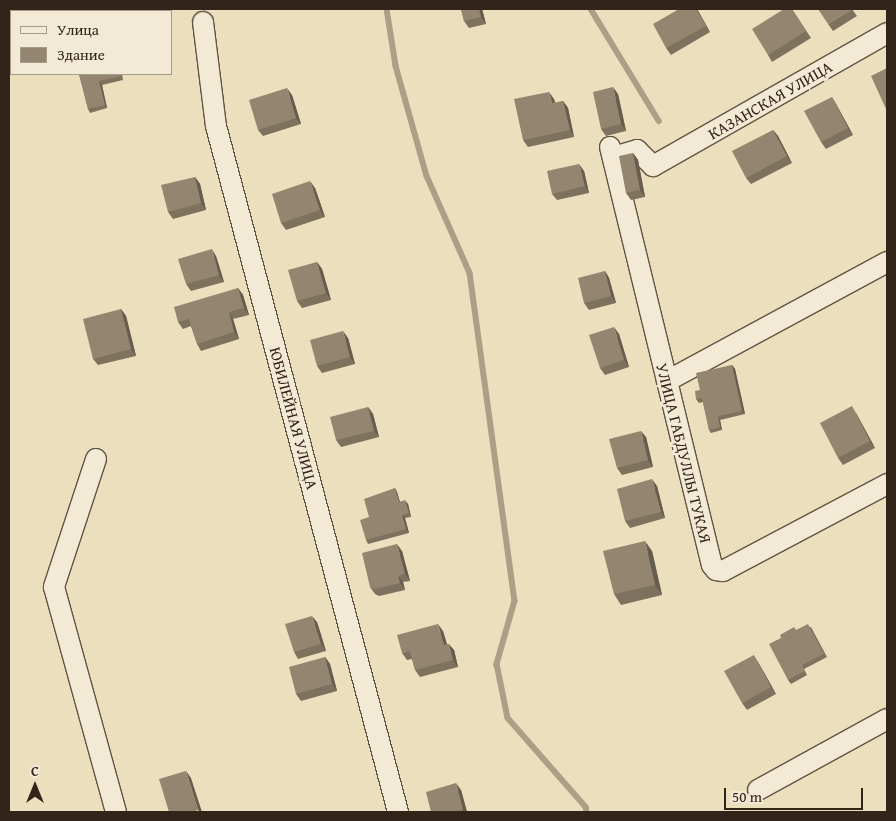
<!DOCTYPE html>
<html>
<head>
<meta charset="utf-8">
<style>
	body { margin:0 }
	#map { position:relative; width:896px; height:821px; overflow:hidden; background:#ecdfbe; font-family:"Gentium Book Plus",serif }
	div>[style] { position:absolute }
	[style*='--x'] { left:calc(var(--x)*1px); top:calc(var(--y)*1px); width:calc(var(--w)*1px); rotate:calc(var(--a)*1deg) }
	.stream>* { height:5.5px; margin:-2.75px; padding:0 2.75px; transform-origin:2.75px; border-radius:2.75px; background:#ad9f86 }
	.roads { filter:drop-shadow(1px 0 #615342) drop-shadow(-1px 0 #615342) drop-shadow(0 1px #615342) drop-shadow(0 -1px #615342) }
	.minor>* { height:20px; margin:-10px; padding:0 10px; transform-origin:10px; border-radius:10px; background:#f3ead5 }
	.wall>* { inset:0; background:#7e725f }
	.shaded-wall>* { inset:0; background:#675d4e }
	.building>* { inset:0; background:#93856f }
	span { translate:-50% -50%; white-space:nowrap; text-align:center; line-height:1.15; -webkit-text-stroke:5px #f3ead5; paint-order:stroke }
	.street-label { font-size:16px; color:#332419 }
	.frame { position:absolute; inset:0; border:10px solid #332419; pointer-events:none }
	.legend { position:absolute; left:10px; top:10px; width:162px; height:65px; box-sizing:border-box; background:#f3ead5; border:1px solid #a69b8a; margin:0; padding:6px 9px; list-style:none; font-size:15px; color:#332419 }
	.legend li { display:flex; align-items:center; gap:10px; height:25px }
	.legend b { width:25px; border:1px solid #a69b8a }
	.north { position:absolute; left:10px; top:761px; width:50px; height:50px; -webkit-text-stroke:4px #f3ead5; paint-order:stroke; rotate:0deg; font-size:14px; font-weight:700; line-height:20px; text-align:center; color:#332419 }
	.north::after { content:''; display:block; margin:auto; width:18px; height:22px; background:#332419; clip-path:polygon(50% 0,100% 100%,50% 72%,0 100%) }
	.scale { position:absolute; left:724px; top:788px; width:139px; height:22px; box-sizing:border-box; border:2px solid #332419; border-top:0; padding-left:6px; font-size:15px; line-height:18px; white-space:nowrap; color:#332419; -webkit-text-stroke:4px #f3ead5; paint-order:stroke }
</style>
</head>
<body>
<div id="map">
	<div class="stream">
		<div style="--x:387;--y:9;--w:58;--a:81"></div>
		<div style="--x:396;--y:66;--w:114;--a:74.3"></div>
		<div style="--x:427;--y:176;--w:106;--a:66.1"></div>
		<div style="--x:470;--y:273;--w:331;--a:82.2"></div>
		<div style="--x:515;--y:601;--w:66;--a:105.9"></div>
		<div style="--x:497;--y:664;--w:55;--a:78.5"></div>
		<div style="--x:508;--y:718;--w:118;--a:48.8"></div>
		<div style="--x:586;--y:807;--w:5;--a:79"></div>
		<div style="--x:591;--y:9;--w:131;--a:58.7"></div>
	</div>
	<div class="roads">
		<div class="minor">
			<div style="--x:203;--y:22;--w:105;--a:82.9"></div>
			<div style="--x:216;--y:126;--w:710;--a:75.14"></div>
			<div style="--x:610;--y:147;--w:430;--a:76.3"></div>
			<div style="--x:712;--y:565;--w:6;--a:51"></div>
			<div style="--x:716;--y:570;--w:7;--a:8"></div>
			<div style="--x:723;--y:571;--w:186;--a:-27.9"></div>
			<div style="--x:613;--y:157;--w:25;--a:-16"></div>
			<div style="--x:637;--y:150;--w:23;--a:45"></div>
			<div style="--x:653;--y:166;--w:269;--a:-29.6"></div>
			<div style="--x:667;--y:381;--w:250;--a:-28.4"></div>
			<div style="--x:96;--y:459;--w:135;--a:108.2"></div>
			<div style="--x:54;--y:587;--w:233;--a:74.6"></div>
			<div style="--x:758;--y:790;--w:147;--a:-28.8"></div>
		</div>
	</div>
	<div class="wall">
		<div style="clip-path:polygon(461px 9px,482px 9px,486px 24px,469px 28px,464px 21px)"></div>
		<div style="clip-path:polygon(697px 9px,710px 32px,671px 55px,666px 48px)"></div>
		<div style="clip-path:polygon(792px 9px,811px 38px,772px 62px,768px 55px)"></div>
		<div style="clip-path:polygon(852px 9px,857px 16px,833px 31px,828px 24px)"></div>
		<div style="clip-path:polygon(79px 74px,122px 74px,123px 80px,102px 85px,107px 108px,90px 113px,88px 109px)"></div>
		<div style="clip-path:polygon(618px 94px,626px 131px,606px 136px,601px 129px)"></div>
		<div style="clip-path:polygon(292px 95px,301px 124px,263px 136px,258px 130px)"></div>
		<div style="clip-path:polygon(832px 97px,836px 104px,853px 135px,826px 149px,821px 142px)"></div>
		<div style="clip-path:polygon(554px 99px,555px 103px,563px 101px,568px 108px,574px 137px,528px 147px,523px 140px)"></div>
		<div style="clip-path:polygon(773px 130px,778px 136px,792px 163px,751px 184px,746px 178px)"></div>
		<div style="clip-path:polygon(633px 153px,638px 160px,645px 197px,631px 200px,626px 193px)"></div>
		<div style="clip-path:polygon(584px 171px,589px 193px,557px 200px,552px 194px)"></div>
		<div style="clip-path:polygon(195px 177px,200px 184px,206px 210px,173px 219px,168px 212px)"></div>
		<div style="clip-path:polygon(315px 188px,325px 217px,286px 230px,281px 223px)"></div>
		<div style="clip-path:polygon(216px 256px,224px 282px,191px 291px,186px 284px)"></div>
		<div style="clip-path:polygon(317px 262px,322px 269px,331px 300px,302px 308px,297px 301px)"></div>
		<div style="clip-path:polygon(605px 271px,609px 278px,616px 303px,589px 310px,584px 303px)"></div>
		<div style="clip-path:polygon(238px 288px,243px 295px,249px 315px,233px 319px,239px 339px,201px 351px,197px 344px,191px 326px,183px 329px,178px 322px)"></div>
		<div style="clip-path:polygon(121px 309px,126px 316px,136px 356px,98px 365px,93px 359px)"></div>
		<div style="clip-path:polygon(619px 334px,629px 367px,605px 375px,600px 368px)"></div>
		<div style="clip-path:polygon(348px 338px,355px 364px,322px 373px,317px 366px)"></div>
		<div style="clip-path:polygon(732px 365px,735px 369px,745px 414px,720px 420px,722px 430px,711px 433px,709px 430px,703px 402px,699px 403px,696px 399px,700px 390px)"></div>
		<div style="clip-path:polygon(368px 407px,373px 414px,379px 437px,341px 447px,336px 440px)"></div>
		<div style="clip-path:polygon(856px 413px,875px 448px,843px 465px,838px 458px)"></div>
		<div style="clip-path:polygon(646px 437px,653px 467px,622px 475px,617px 468px)"></div>
		<div style="clip-path:polygon(657px 486px,665px 518px,630px 528px,625px 521px)"></div>
		<div style="clip-path:polygon(395px 488px,397px 492px,400px 502px,408px 504px,411px 517px,405px 518px,409px 533px,368px 544px,366px 540px,369px 517px)"></div>
		<div style="clip-path:polygon(402px 551px,410px 581px,403px 582px,405px 590px,379px 596px,375px 594px,370px 587px)"></div>
		<div style="clip-path:polygon(652px 551px,662px 595px,621px 605px,614px 594px)"></div>
		<div style="clip-path:polygon(317px 622px,326px 651px,298px 659px,294px 652px)"></div>
		<div style="clip-path:polygon(811px 627px,827px 657px,804px 669px,807px 675px,791px 684px,788px 680px,796px 630px)"></div>
		<div style="clip-path:polygon(443px 631px,447px 644px,454px 650px,458px 667px,420px 677px,415px 670px,412px 659px,407px 660px,402px 653px)"></div>
		<div style="clip-path:polygon(325px 657px,330px 664px,337px 691px,301px 701px,296px 694px)"></div>
		<div style="clip-path:polygon(758px 662px,776px 694px,747px 710px,742px 703px)"></div>
		<div style="clip-path:polygon(461px 790px,467px 812px,431px 812px)"></div>
	</div>
	<div class="shaded-wall">
		<div style="clip-path:polygon(479px 9px,482px 9px,486px 24px,481px 17px)"></div>
		<div style="clip-path:polygon(696px 9px,697px 9px,710px 32px,706px 26px)"></div>
		<div style="clip-path:polygon(99px 81px,102px 85px,107px 108px,105px 105px)"></div>
		<div style="clip-path:polygon(613px 87px,618px 94px,626px 131px,621px 124px)"></div>
		<div style="clip-path:polygon(287px 88px,292px 95px,301px 124px,296px 118px)"></div>
		<div style="clip-path:polygon(549px 92px,554px 99px,557px 110px,552px 103px)"></div>
		<div style="clip-path:polygon(832px 97px,836px 104px,853px 135px,848px 128px)"></div>
		<div style="clip-path:polygon(563px 101px,568px 108px,574px 137px,570px 130px)"></div>
		<div style="clip-path:polygon(773px 130px,778px 136px,792px 163px,787px 156px)"></div>
		<div style="clip-path:polygon(633px 153px,638px 160px,645px 197px,640px 190px)"></div>
		<div style="clip-path:polygon(579px 164px,584px 171px,589px 193px,585px 186px)"></div>
		<div style="clip-path:polygon(195px 177px,200px 184px,206px 210px,201px 203px)"></div>
		<div style="clip-path:polygon(310px 181px,315px 188px,325px 217px,320px 210px)"></div>
		<div style="clip-path:polygon(212px 249px,216px 256px,224px 282px,219px 275px)"></div>
		<div style="clip-path:polygon(317px 262px,322px 269px,331px 300px,326px 293px)"></div>
		<div style="clip-path:polygon(605px 271px,609px 278px,616px 303px,611px 296px)"></div>
		<div style="clip-path:polygon(238px 288px,243px 295px,249px 315px,244px 308px)"></div>
		<div style="clip-path:polygon(121px 309px,126px 316px,136px 356px,131px 349px)"></div>
		<div style="clip-path:polygon(229px 312px,233px 319px,239px 339px,234px 332px)"></div>
		<div style="clip-path:polygon(614px 327px,619px 334px,629px 367px,624px 360px)"></div>
		<div style="clip-path:polygon(343px 331px,348px 338px,355px 364px,350px 357px)"></div>
		<div style="clip-path:polygon(732px 365px,735px 369px,745px 414px,742px 411px)"></div>
		<div style="clip-path:polygon(852px 406px,856px 413px,875px 448px,870px 441px)"></div>
		<div style="clip-path:polygon(368px 407px,373px 414px,379px 437px,374px 431px)"></div>
		<div style="clip-path:polygon(718px 416px,720px 420px,722px 430px,720px 427px)"></div>
		<div style="clip-path:polygon(641px 431px,646px 437px,653px 467px,648px 460px)"></div>
		<div style="clip-path:polygon(652px 479px,657px 486px,665px 518px,661px 512px)"></div>
		<div style="clip-path:polygon(395px 488px,397px 492px,401px 506px,399px 502px)"></div>
		<div style="clip-path:polygon(405px 500px,408px 504px,411px 517px,409px 513px)"></div>
		<div style="clip-path:polygon(402px 515px,405px 518px,409px 533px,406px 529px)"></div>
		<div style="clip-path:polygon(645px 541px,652px 551px,662px 595px,655px 585px)"></div>
		<div style="clip-path:polygon(397px 544px,402px 551px,410px 581px,405px 574px)"></div>
		<div style="clip-path:polygon(398px 576px,403px 582px,405px 590px,400px 583px)"></div>
		<div style="clip-path:polygon(312px 616px,317px 622px,326px 651px,321px 644px)"></div>
		<div style="clip-path:polygon(438px 624px,443px 631px,449px 652px,444px 645px)"></div>
		<div style="clip-path:polygon(449px 644px,454px 650px,458px 667px,453px 660px)"></div>
		<div style="clip-path:polygon(754px 655px,758px 662px,776px 694px,771px 687px)"></div>
		<div style="clip-path:polygon(325px 657px,330px 664px,337px 691px,332px 684px)"></div>
		<div style="clip-path:polygon(186px 771px,191px 778px,202px 812px,200px 812px,198px 810px)"></div>
		<div style="clip-path:polygon(456px 783px,461px 790px,467px 812px,465px 812px,463px 810px)"></div>
	</div>
	<div class="building">
		<div style="clip-path:polygon(461px 9px,479px 9px,481px 17px,464px 21px)"></div>
		<div style="clip-path:polygon(679px 9px,696px 9px,706px 26px,666px 48px,653px 24px)"></div>
		<div style="clip-path:polygon(784px 9px,792px 9px,806px 31px,768px 55px,752px 29px)"></div>
		<div style="clip-path:polygon(818px 9px,852px 9px,828px 24px)"></div>
		<div style="clip-path:polygon(887px 68px,887px 109px,886px 109px,871px 76px)"></div>
		<div style="clip-path:polygon(79px 74px,120px 74px,121px 76px,99px 81px,105px 105px,88px 109px)"></div>
		<div style="clip-path:polygon(613px 87px,621px 124px,601px 129px,593px 92px)"></div>
		<div style="clip-path:polygon(287px 88px,296px 118px,258px 130px,249px 100px)"></div>
		<div style="clip-path:polygon(549px 92px,552px 103px,563px 101px,570px 130px,523px 140px,514px 99px)"></div>
		<div style="clip-path:polygon(832px 97px,848px 128px,821px 142px,804px 111px)"></div>
		<div style="clip-path:polygon(773px 130px,787px 156px,746px 178px,732px 151px)"></div>
		<div style="clip-path:polygon(633px 153px,640px 190px,626px 193px,619px 156px)"></div>
		<div style="clip-path:polygon(579px 164px,585px 186px,552px 194px,547px 171px)"></div>
		<div style="clip-path:polygon(195px 177px,201px 203px,168px 212px,161px 185px)"></div>
		<div style="clip-path:polygon(310px 181px,320px 210px,281px 223px,272px 194px)"></div>
		<div style="clip-path:polygon(212px 249px,219px 275px,186px 284px,178px 259px)"></div>
		<div style="clip-path:polygon(317px 262px,326px 293px,297px 301px,288px 270px)"></div>
		<div style="clip-path:polygon(605px 271px,611px 296px,584px 303px,578px 278px)"></div>
		<div style="clip-path:polygon(238px 288px,244px 308px,229px 312px,234px 332px,197px 344px,189px 319px,178px 322px,174px 307px)"></div>
		<div style="clip-path:polygon(121px 309px,131px 349px,93px 359px,83px 319px)"></div>
		<div style="clip-path:polygon(614px 327px,624px 360px,600px 368px,589px 335px)"></div>
		<div style="clip-path:polygon(343px 331px,350px 357px,317px 366px,310px 340px)"></div>
		<div style="clip-path:polygon(732px 365px,742px 411px,718px 416px,720px 427px,709px 430px,702px 398px,696px 399px,695px 391px,700px 390px,696px 373px)"></div>
		<div style="clip-path:polygon(852px 406px,870px 441px,838px 458px,820px 423px)"></div>
		<div style="clip-path:polygon(368px 407px,374px 431px,336px 440px,330px 417px)"></div>
		<div style="clip-path:polygon(641px 431px,648px 460px,617px 468px,609px 439px)"></div>
		<div style="clip-path:polygon(652px 479px,661px 512px,625px 521px,617px 489px)"></div>
		<div style="clip-path:polygon(395px 488px,399px 502px,405px 500px,409px 513px,402px 515px,406px 529px,366px 540px,360px 520px,369px 517px,364px 499px)"></div>
		<div style="clip-path:polygon(645px 541px,655px 585px,614px 594px,603px 551px)"></div>
		<div style="clip-path:polygon(397px 544px,405px 574px,398px 576px,400px 583px,374px 589px,370px 587px,362px 553px)"></div>
		<div style="clip-path:polygon(312px 616px,321px 644px,294px 652px,285px 624px)"></div>
		<div style="clip-path:polygon(438px 624px,444px 645px,449px 644px,453px 660px,415px 670px,410px 651px,402px 653px,397px 635px)"></div>
		<div style="clip-path:polygon(808px 624px,824px 654px,802px 665px,805px 671px,788px 680px,769px 644px,781px 638px,780px 635px,794px 627px,796px 630px)"></div>
		<div style="clip-path:polygon(754px 655px,771px 687px,742px 703px,724px 671px)"></div>
		<div style="clip-path:polygon(325px 657px,332px 684px,296px 694px,289px 667px)"></div>
		<div style="clip-path:polygon(186px 771px,198px 810px,192px 812px,169px 812px,159px 779px)"></div>
		<div style="clip-path:polygon(456px 783px,463px 810px,454px 812px,431px 812px,426px 792px)"></div>
	</div>
	<div class="street-label">
		<span style="left:770px;top:100px;rotate:-30deg">КАЗАНСКАЯ УЛИЦА</span>
		<span style="left:294px;top:418px;rotate:75deg">ЮБИЛЕЙНАЯ УЛИЦА</span>
		<span style="left:684px;top:453px;rotate:76deg">УЛИЦА ГАБДУЛЛЫ ТУКАЯ</span>
	</div>
	<div class="frame"></div>
	<ul class="legend">
	<li><b style="height:6px;background:#f3ead5"></b>Улица</li>
	<li><b style="height:14px;background:#93856f"></b>Здание</li>
	</ul>
	<div class="north">С</div>
	<div class="scale">50 m</div>
</div>
</body>
</html>
